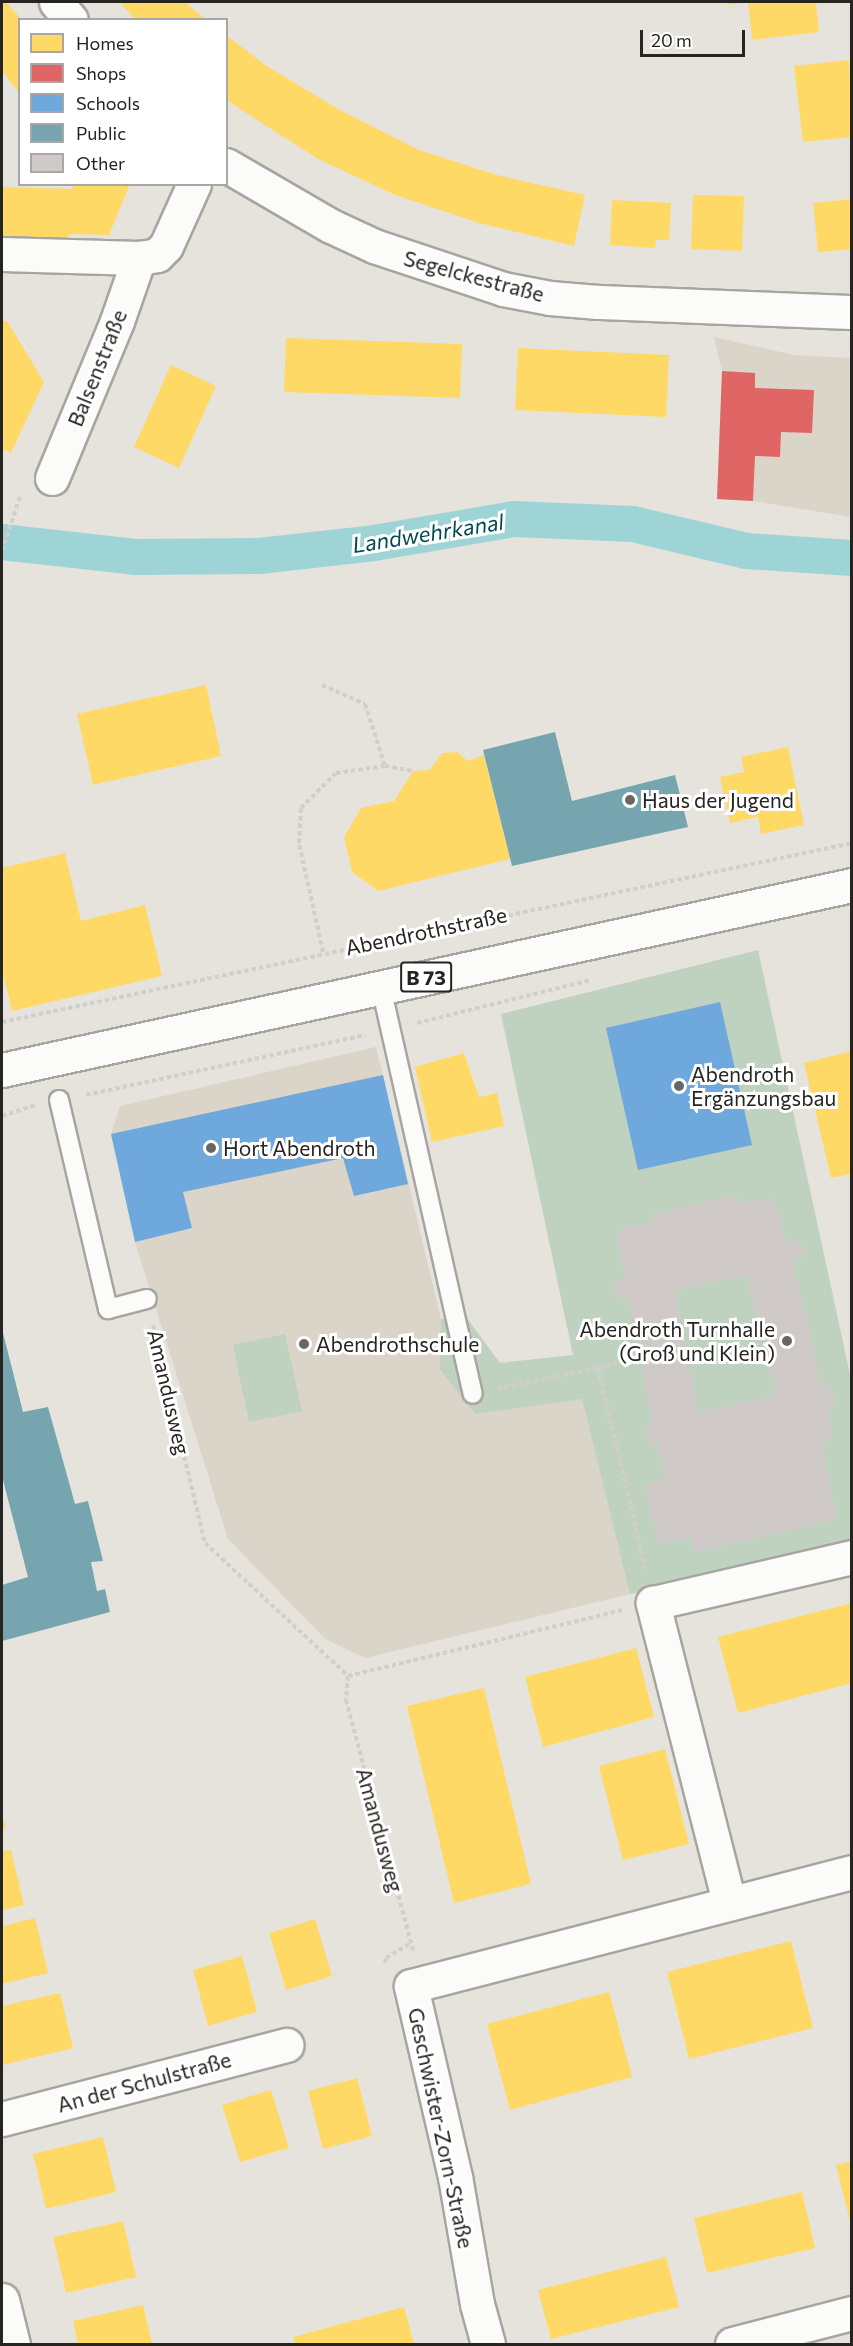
<!DOCTYPE html>
<html>
<head>
<meta charset="utf-8">
<style>
	body { margin:0 }
	#map { position:relative; width:853px; height:2346px; overflow:hidden; background:#e6e3dc; font-family:Commissioner,sans-serif }
	div>[style] { position:absolute }
	[style*='--x'] { left:calc(var(--x)*1px); top:calc(var(--y)*1px); width:calc(var(--w)*1px); rotate:calc(var(--a)*1deg) }
	.built>* { inset:0; background:#dad5c8 }
	.green>* { inset:0; background:#bfd1bf }
	.homes>* { inset:0; background:#ffd966 }
	.shops>* { inset:0; background:#e06666 }
	.schools>* { inset:0; background:#6fa8dc }
	.public>* { inset:0; background:#76a5af }
	.canal>* { height:36px; margin:-18px; padding:0 18px; transform-origin:18px; border-radius:18px; background:#9fd4d6 }
	.building>* { inset:0; background:#cfcac7 }
	.path>* { height:4px; margin-top:-2px; transform-origin:0; background:repeating-linear-gradient(90deg,#d1cfce 0 4.5px,transparent 0 7.5px) }
	.roads { filter:drop-shadow(2px 0 #a7a5a0) drop-shadow(-2px 0 #a7a5a0) drop-shadow(0 2px #a7a5a0) drop-shadow(0 -2px #a7a5a0) }
	.lane>* { height:18px; margin:-9px; padding:0 9px; transform-origin:9px; border-radius:9px; background:#fbfbfa }
	.street>* { height:33px; margin:-16.5px; padding:0 16.5px; transform-origin:16.5px; border-radius:16.5px; background:#fbfbfa }
	.primary>* { height:33px; margin:-16.5px; padding:0 16.5px; transform-origin:16.5px; border-radius:16.5px; background:#fbfbfa }
	.dots>* { width:16px; height:16px; translate:-50% -50%; box-sizing:border-box; border:3px solid #fff; border-radius:50% }
	span { translate:-50% -50%; white-space:nowrap; text-align:center; line-height:1.15; -webkit-text-stroke:6px #fff; paint-order:stroke }
	.shield-label span { padding:2px 4px; background:#fff; border:2px solid; border-radius:4px; -webkit-text-stroke-width:0 }
	.shield-label { font-size:20px; color:#262420; font-weight:700 }
	.street-label { font-size:21px; color:#262420 }
	.poi-label { font-size:21px; color:#262420 }
	.left { translate:0 -50%; text-align:left }
	.right { translate:-100% -50%; text-align:right }
	.water-label { font-size:22px; color:#00494e; font-style:italic }
	.frame { position:absolute; inset:0; border:3px solid #262420; pointer-events:none }
	.legend { position:absolute; left:18px; top:18px; width:210px; height:168px; box-sizing:border-box; background:#fff; border:2px solid #a8a7a6; margin:0; padding:8px 10px; list-style:none; font-size:18px; color:#262420 }
	.legend li { display:flex; align-items:center; gap:12px; height:30px }
	.legend b { width:30px; border:2px solid #a8a7a6 }
	.scale { position:absolute; left:640px; top:30px; width:105px; height:27px; box-sizing:border-box; border:3px solid #262420; border-top:0; padding-left:8px; font-size:18px; line-height:21px; white-space:nowrap; color:#262420; -webkit-text-stroke:4px #fff; paint-order:stroke }
</style>
</head>
<body>
<div id="map">
	<div class="built">
		<div style="clip-path:polygon(714px 337px,794px 355px,851px 358px,851px 517px,753px 501px,717px 499px,722px 371px)"></div>
		<div style="clip-path:polygon(376px 1047px,441px 1319px,441px 1369px,475px 1414px,582px 1398px,630px 1594px,365px 1658px,325px 1639px,228px 1539px,135px 1242px,111px 1134px,120px 1106px)"></div>
	</div>
	<div class="green">
		<div style="clip-path:polygon(758px 950px,851px 1379px,851px 1547px,630px 1594px,582px 1399px,475px 1414px,440px 1369px,441px 1319px,466px 1317px,500px 1363px,573px 1355px,501px 1014px)"></div>
		<div style="clip-path:polygon(285px 1334px,302px 1411px,249px 1422px,233px 1345px)"></div>
	</div>
	<div class="homes">
		<div style="clip-path:polygon(2px 2px,6px 2px,22px 20px,20px 94px,2px 71px)"></div>
		<div style="clip-path:polygon(119px 2px,185px 2px,206px 20px,136px 20px)"></div>
		<div style="clip-path:polygon(727px 2px,743px 2px,743px 3px,728px 5px)"></div>
		<div style="clip-path:polygon(748px 2px,816px 2px,819px 32px,752px 40px)"></div>
		<div style="clip-path:polygon(226px 35px,265px 65px,340px 110px,419px 150px,497px 175px,585px 195px,574px 246px,479px 223px,395px 195px,318px 159px,226px 100px)"></div>
		<div style="clip-path:polygon(849px 60px,852px 137px,803px 142px,794px 66px)"></div>
		<div style="clip-path:polygon(74px 184px,130px 184px,109px 235px,71px 234px,62px 241px,2px 236px,2px 187px,72px 189px)"></div>
		<div style="clip-path:polygon(693px 195px,744px 196px,742px 251px,691px 249px)"></div>
		<div style="clip-path:polygon(852px 199px,852px 249px,818px 252px,813px 203px)"></div>
		<div style="clip-path:polygon(612px 200px,671px 203px,669px 240px,656px 240px,655px 248px,610px 245px)"></div>
		<div style="clip-path:polygon(2px 321px,7px 321px,44px 382px,11px 453px,2px 448px)"></div>
		<div style="clip-path:polygon(286px 338px,462px 344px,460px 398px,284px 392px)"></div>
		<div style="clip-path:polygon(518px 348px,669px 355px,666px 417px,515px 410px)"></div>
		<div style="clip-path:polygon(171px 365px,216px 386px,179px 468px,134px 447px)"></div>
		<div style="clip-path:polygon(206px 685px,221px 756px,93px 785px,77px 714px)"></div>
		<div style="clip-path:polygon(788px 747px,804px 825px,761px 834px,758px 817px,730px 823px,720px 777px,744px 772px,741px 757px)"></div>
		<div style="clip-path:polygon(457px 752px,468px 761px,484px 755px,510px 859px,378px 891px,352px 872px,344px 837px,361px 808px,394px 801px,413px 771px,430px 770px,442px 753px)"></div>
		<div style="clip-path:polygon(65px 853px,81px 921px,145px 905px,162px 976px,12px 1011px,2px 969px,2px 868px)"></div>
		<div style="clip-path:polygon(852px 1051px,852px 1174px,831px 1178px,804px 1063px)"></div>
		<div style="clip-path:polygon(464px 1053px,479px 1097px,497px 1093px,504px 1126px,432px 1142px,415px 1067px)"></div>
		<div style="clip-path:polygon(852px 1603px,852px 1683px,738px 1713px,718px 1637px)"></div>
		<div style="clip-path:polygon(636px 1648px,654px 1717px,543px 1747px,525px 1677px)"></div>
		<div style="clip-path:polygon(484px 1688px,531px 1884px,454px 1903px,407px 1706px)"></div>
		<div style="clip-path:polygon(665px 1749px,689px 1844px,623px 1860px,599px 1766px)"></div>
		<div style="clip-path:polygon(2px 1814px,6px 1828px,2px 1829px)"></div>
		<div style="clip-path:polygon(11px 1850px,24px 1905px,2px 1910px,2px 1852px)"></div>
		<div style="clip-path:polygon(35px 1918px,48px 1973px,2px 1984px,2px 1926px)"></div>
		<div style="clip-path:polygon(315px 1919px,332px 1976px,286px 1990px,269px 1933px)"></div>
		<div style="clip-path:polygon(791px 1941px,813px 2028px,689px 2059px,667px 1972px)"></div>
		<div style="clip-path:polygon(242px 1956px,257px 2012px,208px 2026px,193px 1970px)"></div>
		<div style="clip-path:polygon(609px 1992px,632px 2077px,510px 2110px,487px 2024px)"></div>
		<div style="clip-path:polygon(60px 1993px,73px 2048px,3px 2065px,2px 2006px)"></div>
		<div style="clip-path:polygon(357px 2078px,372px 2136px,323px 2149px,308px 2091px)"></div>
		<div style="clip-path:polygon(271px 2090px,289px 2148px,240px 2162px,222px 2105px)"></div>
		<div style="clip-path:polygon(103px 2137px,116px 2192px,46px 2209px,33px 2154px)"></div>
		<div style="clip-path:polygon(852px 2161px,852px 2225px,851px 2225px,836px 2165px)"></div>
		<div style="clip-path:polygon(802px 2192px,815px 2248px,707px 2273px,694px 2218px)"></div>
		<div style="clip-path:polygon(123px 2221px,136px 2277px,66px 2293px,53px 2237px)"></div>
		<div style="clip-path:polygon(666px 2257px,679px 2307px,551px 2339px,538px 2290px)"></div>
		<div style="clip-path:polygon(143px 2305px,152px 2344px,78px 2344px,73px 2321px)"></div>
		<div style="clip-path:polygon(404px 2307px,414px 2344px,295px 2344px,293px 2337px)"></div>
	</div>
	<div class="shops">
		<div style="clip-path:polygon(722px 371px,755px 373px,755px 388px,814px 390px,812px 433px,781px 432px,780px 457px,755px 456px,753px 501px,717px 499px)"></div>
	</div>
	<div class="schools">
		<div style="clip-path:polygon(720px 1002px,752px 1145px,638px 1170px,606px 1028px)"></div>
		<div style="clip-path:polygon(383px 1075px,408px 1184px,354px 1196px,343px 1158px,183px 1192px,192px 1228px,135px 1242px,111px 1134px)"></div>
	</div>
	<div class="public">
		<div style="clip-path:polygon(555px 732px,572px 801px,675px 775px,688px 827px,512px 866px,483px 750px)"></div>
		<div style="clip-path:polygon(2px 1329px,23px 1412px,48px 1407px,75px 1504px,88px 1501px,103px 1561px,91px 1562px,97px 1591px,105px 1589px,110px 1612px,2px 1641px,2px 1585px,28px 1577px,2px 1476px)"></div>
	</div>
	<div class="canal">
		<div style="--x:2;--y:542;--w:134;--a:6.4"></div>
		<div style="--x:135;--y:557;--w:124;--a:-0.5"></div>
		<div style="--x:259;--y:556;--w:116;--a:-6.4"></div>
		<div style="--x:374;--y:543;--w:142;--a:-9.7"></div>
		<div style="--x:514;--y:519;--w:119;--a:2.4"></div>
		<div style="--x:633;--y:524;--w:116;--a:13.4"></div>
		<div style="--x:746;--y:551;--w:106;--a:3.8"></div>
	</div>
	<div class="building">
		<div style="clip-path:polygon(evenodd,738px 1194px,741px 1204px,774px 1198px,787px 1242px,800px 1241px,807px 1257px,793px 1260px,821px 1383px,830px 1386px,836px 1404px,828px 1409px,833px 1440px,822px 1445px,837px 1519px,693px 1553px,692px 1538px,658px 1543px,645px 1484px,665px 1479px,657px 1443px,649px 1443px,644px 1425px,653px 1422px,628px 1297px,616px 1298px,612px 1282px,624px 1279px,617px 1230px,652px 1222px,652px 1215px,738px 1194px,746px 1275px,777px 1396px,698px 1412px,675px 1291px,746px 1275px)"></div>
	</div>
	<div class="path">
		<div style="--x:2;--y:551;--w:60;--a:-71.6"></div>
		<div style="--x:322;--y:685;--w:47;--a:23.8"></div>
		<div style="--x:365;--y:704;--w:65;--a:72.1"></div>
		<div style="--x:385;--y:766;--w:28;--a:10"></div>
		<div style="--x:323;--y:952;--w:112;--a:-102.4"></div>
		<div style="--x:299;--y:843;--w:35;--a:-87"></div>
		<div style="--x:301;--y:808;--w:49;--a:-45"></div>
		<div style="--x:336;--y:773;--w:49;--a:-8.1"></div>
		<div style="--x:2;--y:1022;--w:869;--a:-11.89"></div>
		<div style="--x:417;--y:1023;--w:179;--a:-13.9"></div>
		<div style="--x:86;--y:1095;--w:286;--a:-12.1"></div>
		<div style="--x:2;--y:1116;--w:35;--a:-18"></div>
		<div style="--x:153;--y:1325;--w:224;--a:76.6"></div>
		<div style="--x:205;--y:1543;--w:195;--a:42.9"></div>
		<div style="--x:348;--y:1676;--w:24;--a:95"></div>
		<div style="--x:346;--y:1700;--w:259;--a:75"></div>
		<div style="--x:598;--y:1368;--w:209;--a:76.7"></div>
		<div style="--x:497;--y:1389;--w:122;--a:-11.9"></div>
		<div style="--x:348;--y:1676;--w:282;--a:-13.5"></div>
		<div style="--x:385;--y:1963;--w:5;--a:-79"></div>
		<div style="--x:386;--y:1958;--w:29;--a:-31"></div>
	</div>
	<div class="roads">
		<div class="lane">
			<div style="--x:381;--y:987;--w:417;--a:77.3"></div>
			<div style="--x:59;--y:1100;--w:215;--a:76.8"></div>
			<div style="--x:108;--y:1309;--w:40;--a:-14.4"></div>
		</div>
		<div class="street">
			<div style="--x:56;--y:2;--w:23;--a:50"></div>
			<div style="--x:226;--y:165;--w:121;--a:30.2"></div>
			<div style="--x:331;--y:226;--w:47;--a:24.9"></div>
			<div style="--x:374;--y:246;--w:136;--a:18.4"></div>
			<div style="--x:503;--y:289;--w:48;--a:10.8"></div>
			<div style="--x:550;--y:298;--w:48;--a:4.8"></div>
			<div style="--x:598;--y:302;--w:254;--a:2.3"></div>
			<div style="--x:2;--y:254;--w:137;--a:1.7"></div>
			<div style="--x:139;--y:258;--w:18;--a:-9"></div>
			<div style="--x:157;--y:255;--w:13;--a:-45"></div>
			<div style="--x:166;--y:246;--w:68;--a:-65.7"></div>
			<div style="--x:52;--y:478;--w:170;--a:-67.5"></div>
			<div style="--x:117;--y:321;--w:67;--a:-70.8"></div>
			<div style="--x:729;--y:1902;--w:309;--a:-104.3"></div>
			<div style="--x:653;--y:1603;--w:204;--a:-13"></div>
			<div style="--x:2;--y:2119;--w:294;--a:-14.6"></div>
			<div style="--x:2;--y:2300;--w:45;--a:76"></div>
			<div style="--x:488;--y:2344;--w:41;--a:-105.4"></div>
			<div style="--x:477;--y:2304;--w:129;--a:-99.8"></div>
			<div style="--x:455;--y:2177;--w:196;--a:-103"></div>
			<div style="--x:411;--y:1986;--w:455;--a:-14.5"></div>
			<div style="--x:732;--y:2344;--w:124;--a:-14.5"></div>
		</div>
		<div class="primary">
			<div style="--x:2;--y:1070;--w:870;--a:-12.28"></div>
		</div>
	</div>
	<div class="dots">
		<div style="left:630px;top:800px;background:#696762"></div>
		<div style="left:679px;top:1086px;background:#696762"></div>
		<div style="left:211px;top:1148px;background:#696762"></div>
		<div style="left:787px;top:1341px;background:#696762"></div>
		<div style="left:304px;top:1344px;background:#696762"></div>
	</div>
	<div class="shield-label">
		<span style="left:426px;top:977px">B 73</span>
	</div>
	<div class="street-label">
		<span style="left:474px;top:276px;rotate:15deg">Segelckestraße</span>
		<span style="left:97px;top:368px;rotate:-68deg">Balsenstraße</span>
		<span style="left:426px;top:931px;rotate:-12deg">Abendrothstraße</span>
		<span style="left:169px;top:1392px;rotate:77deg">Amandusweg</span>
		<span style="left:380px;top:1830px;rotate:75deg">Amandusweg</span>
		<span style="left:144px;top:2082px;rotate:-15deg">An der Schulstraße</span>
		<span style="left:441px;top:2128px;rotate:78deg">Geschwister-Zorn-Straße</span>
	</div>
	<div class="poi-label">
		<span class="left" style="left:642px;top:800px">Haus der Jugend</span>
		<span class="left" style="left:691px;top:1086px">Abendroth<br>Ergänzungsbau</span>
		<span class="left" style="left:223px;top:1148px">Hort Abendroth</span>
		<span class="right" style="left:775px;top:1341px">Abendroth Turnhalle<br>(Groß und Klein)</span>
		<span class="left" style="left:316px;top:1344px">Abendrothschule</span>
	</div>
	<div class="water-label">
		<span style="left:428px;top:533px;rotate:-9deg">Landwehrkanal</span>
	</div>
	<div class="frame"></div>
	<ul class="legend">
	<li><b style="height:16px;background:#ffd966"></b>Homes</li>
	<li><b style="height:16px;background:#e06666"></b>Shops</li>
	<li><b style="height:16px;background:#6fa8dc"></b>Schools</li>
	<li><b style="height:16px;background:#76a5af"></b>Public</li>
	<li><b style="height:16px;background:#cfcac7"></b>Other</li>
	</ul>
	<div class="scale">20 m</div>
</div>
</body>
</html>
